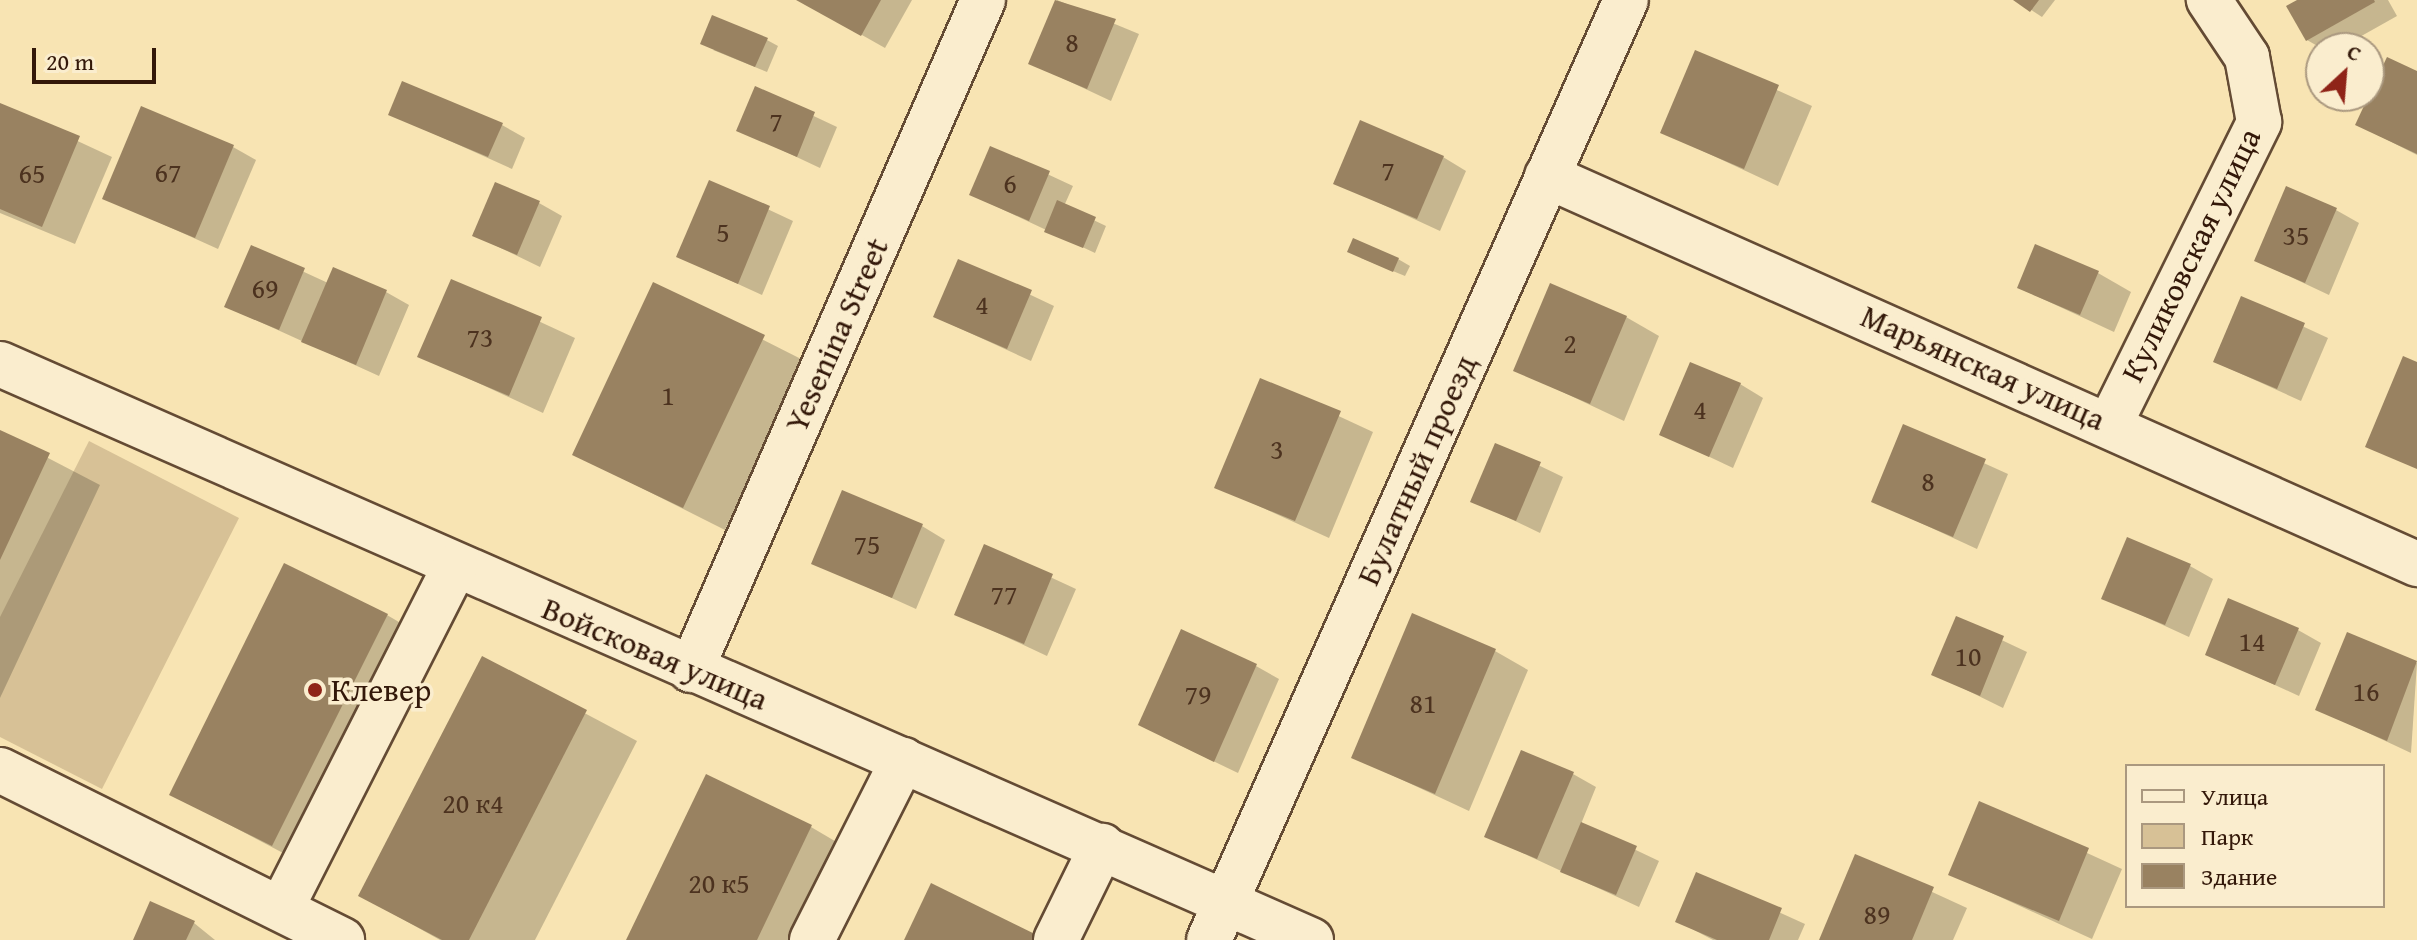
<!DOCTYPE html>
<html>
<head>
<meta charset="utf-8">
<style>
	body { margin:0 }
	#map { position:relative; width:2417px; height:940px; overflow:hidden; background:#f8e4b3; font-family:"Gentium Book Plus",serif }
	div>[style] { position:absolute }
	[style*='--x'] { left:calc(var(--x)*1px); top:calc(var(--y)*1px); width:calc(var(--w)*1px); rotate:calc(var(--a)*1deg) }
	.green>* { inset:0; background:#d7c196 }
	.shadow>* { inset:0; background:#0003 }
	.building>* { inset:0; background:#998261 }
	.roads { filter:drop-shadow(2px 0 #644b34) drop-shadow(-2px 0 #644b34) drop-shadow(0 2px #644b34) drop-shadow(0 -2px #644b34) }
	.minor>* { height:44px; margin:-22px; padding:0 22px; transform-origin:22px; border-radius:22px; background:#faedce }
	.dots>* { width:22px; height:22px; translate:-50% -50%; box-sizing:border-box; border:4px solid #faedce; border-radius:50% }
	span { translate:-50% -50%; white-space:nowrap; text-align:center; line-height:1.15; -webkit-text-stroke:7px #faedce; paint-order:stroke }
	.number-label { font-size:28px; color:#4c321f }
	.number-label span { -webkit-text-stroke-width:0 }
	.street-label { font-size:32px; color:#331809 }
	.poi-label { font-size:32px; color:#331809 }
	.left { translate:0 -50%; text-align:left }
	.legend { position:absolute; left:2125px; top:764px; width:260px; height:144px; box-sizing:border-box; background:#faedce; border:2px solid #aa987f; margin:0; padding:10px 14px; list-style:none; font-size:24px; color:#331809 }
	.legend li { display:flex; align-items:center; gap:16px; height:40px }
	.legend b { width:40px; border:2px solid #aa987f }
	.north { position:absolute; left:2305px; top:32px; width:80px; height:80px; box-sizing:border-box; background:#faedce; border:2px solid #aa987f; border-radius:50%; rotate:26deg; font-size:22px; font-weight:700; line-height:32px; text-align:center; color:#331809 }
	.north::after { content:''; display:block; margin:auto; width:28px; height:36px; background:#8f2418; clip-path:polygon(50% 0,100% 100%,50% 72%,0 100%) }
	.scale { position:absolute; left:32px; top:48px; width:124px; height:36px; box-sizing:border-box; border:4px solid #331809; border-top:0; padding-left:10px; font-size:24px; line-height:28px; white-space:nowrap; color:#331809; -webkit-text-stroke:6px #faedce; paint-order:stroke }
</style>
</head>
<body>
<div id="map">
	<div class="green">
		<div style="clip-path:polygon(89px 441px,239px 518px,102px 789px,0 737px,0 617px)"></div>
	</div>
	<div class="shadow">
		<div style="clip-path:polygon(800px 0,912px 0,885px 48px)"></div>
		<div style="clip-path:polygon(1057px 0,1139px 34px,1111px 101px,1030px 63px)"></div>
		<div style="clip-path:polygon(2016px 0,2055px 0,2042px 17px)"></div>
		<div style="clip-path:polygon(2301px 0,2388px 0,2397px 16px,2340px 48px,2321px 48px,2307px 40px)"></div>
		<div style="clip-path:polygon(767px 40px,778px 46px,767px 72px,713px 50px)"></div>
		<div style="clip-path:polygon(1696px 53px,1812px 106px,1778px 186px,1662px 132px)"></div>
		<div style="clip-path:polygon(2417px 74px,2417px 155px,2358px 125px)"></div>
		<div style="clip-path:polygon(756px 89px,837px 127px,820px 168px,739px 130px)"></div>
		<div style="clip-path:polygon(0 105px,112px 157px,75px 244px,0 213px)"></div>
		<div style="clip-path:polygon(390px 114px,502px 125px,525px 138px,512px 169px)"></div>
		<div style="clip-path:polygon(233px 147px,256px 160px,218px 249px,105px 198px)"></div>
		<div style="clip-path:polygon(991px 148px,1073px 186px,1064px 206px,1106px 226px,1095px 253px,972px 195px)"></div>
		<div style="clip-path:polygon(1443px 157px,1466px 171px,1440px 231px,1336px 183px)"></div>
		<div style="clip-path:polygon(710px 182px,793px 221px,762px 295px,679px 257px)"></div>
		<div style="clip-path:polygon(539px 203px,562px 216px,540px 267px,474px 235px)"></div>
		<div style="clip-path:polygon(2336px 210px,2359px 223px,2329px 295px,2257px 261px)"></div>
		<div style="clip-path:polygon(252px 248px,328px 283px,386px 292px,409px 305px,379px 376px,227px 307px)"></div>
		<div style="clip-path:polygon(1361px 258px,1398px 259px,1410px 266px,1405px 276px)"></div>
		<div style="clip-path:polygon(959px 261px,1054px 306px,1031px 361px,935px 317px)"></div>
		<div style="clip-path:polygon(2098px 273px,2131px 292px,2114px 332px,2019px 288px)"></div>
		<div style="clip-path:polygon(452px 281px,575px 338px,543px 413px,420px 356px)"></div>
		<div style="clip-path:polygon(654px 285px,805px 361px,725px 530px,574px 454px)"></div>
		<div style="clip-path:polygon(2242px 298px,2328px 338px,2301px 401px,2215px 362px)"></div>
		<div style="clip-path:polygon(1626px 317px,1659px 336px,1624px 421px,1516px 370px)"></div>
		<div style="clip-path:polygon(1261px 380px,1373px 432px,1329px 538px,1217px 487px)"></div>
		<div style="clip-path:polygon(1740px 384px,1763px 398px,1733px 468px,1661px 434px)"></div>
		<div style="clip-path:polygon(1904px 427px,2008px 474px,1977px 549px,1873px 501px)"></div>
		<div style="clip-path:polygon(0 433px,100px 485px,0 698px)"></div>
		<div style="clip-path:polygon(1496px 445px,1563px 477px,1540px 533px,1473px 501px)"></div>
		<div style="clip-path:polygon(922px 526px,945px 540px,916px 609px,814px 563px)"></div>
		<div style="clip-path:polygon(985px 547px,1076px 589px,1047px 656px,957px 614px)"></div>
		<div style="clip-path:polygon(2190px 566px,2213px 579px,2189px 637px,2104px 598px)"></div>
		<div style="clip-path:polygon(387px 615px,438px 645px,323px 874px,171px 794px)"></div>
		<div style="clip-path:polygon(1957px 619px,2027px 652px,2003px 708px,1934px 674px)"></div>
		<div style="clip-path:polygon(2298px 630px,2321px 643px,2299px 696px,2207px 654px)"></div>
		<div style="clip-path:polygon(2348px 635px,2417px 663px,2411px 753px,2317px 709px)"></div>
		<div style="clip-path:polygon(1495px 651px,1528px 670px,1469px 811px,1353px 757px)"></div>
		<div style="clip-path:polygon(483px 659px,637px 741px,535px 940px,440px 940px,361px 896px)"></div>
		<div style="clip-path:polygon(1256px 666px,1279px 679px,1238px 773px,1163px 737px)"></div>
		<div style="clip-path:polygon(1573px 774px,1596px 787px,1581px 824px,1659px 861px,1639px 907px,1486px 836px)"></div>
		<div style="clip-path:polygon(1980px 804px,2122px 869px,2092px 939px,1950px 874px)"></div>
		<div style="clip-path:polygon(811px 827px,862px 857px,822px 940px,628px 940px)"></div>
		<div style="clip-path:polygon(1856px 857px,1967px 908px,1953px 940px,1821px 940px)"></div>
		<div style="clip-path:polygon(1697px 875px,1805px 924px,1798px 940px,1713px 940px,1677px 921px)"></div>
		<div style="clip-path:polygon(151px 904px,194px 923px,215px 940px,135px 940px)"></div>
	</div>
	<div class="building">
		<div style="clip-path:polygon(796px 0,881px 0,861px 36px)"></div>
		<div style="clip-path:polygon(1055px 0,1116px 19px,1087px 89px,1028px 64px)"></div>
		<div style="clip-path:polygon(2013px 0,2039px 0,2030px 12px)"></div>
		<div style="clip-path:polygon(2297px 0,2374px 0,2375px 2px,2306px 41px,2286px 6px)"></div>
		<div style="clip-path:polygon(712px 15px,768px 38px,755px 67px,700px 44px)"></div>
		<div style="clip-path:polygon(1695px 50px,1779px 85px,1744px 169px,1660px 133px)"></div>
		<div style="clip-path:polygon(2387px 57px,2417px 71px,2417px 154px,2355px 125px)"></div>
		<div style="clip-path:polygon(402px 81px,503px 123px,488px 157px,388px 115px)"></div>
		<div style="clip-path:polygon(755px 86px,815px 112px,797px 157px,736px 131px)"></div>
		<div style="clip-path:polygon(0 103px,80px 136px,42px 227px,0 209px)"></div>
		<div style="clip-path:polygon(141px 106px,234px 145px,195px 238px,102px 199px)"></div>
		<div style="clip-path:polygon(1360px 120px,1444px 156px,1417px 219px,1333px 184px)"></div>
		<div style="clip-path:polygon(990px 146px,1050px 171px,1029px 221px,969px 195px)"></div>
		<div style="clip-path:polygon(709px 180px,770px 206px,738px 284px,676px 257px)"></div>
		<div style="clip-path:polygon(495px 182px,540px 201px,517px 255px,472px 236px)"></div>
		<div style="clip-path:polygon(2286px 186px,2337px 208px,2305px 283px,2254px 261px)"></div>
		<div style="clip-path:polygon(1057px 200px,1096px 217px,1083px 248px,1044px 232px)"></div>
		<div style="clip-path:polygon(1353px 238px,1399px 258px,1393px 272px,1347px 252px)"></div>
		<div style="clip-path:polygon(2035px 244px,2099px 271px,2080px 315px,2017px 288px)"></div>
		<div style="clip-path:polygon(251px 245px,305px 268px,279px 330px,224px 307px)"></div>
		<div style="clip-path:polygon(958px 259px,1032px 290px,1007px 349px,933px 317px)"></div>
		<div style="clip-path:polygon(333px 267px,387px 290px,356px 365px,301px 342px)"></div>
		<div style="clip-path:polygon(451px 279px,542px 317px,509px 396px,417px 357px)"></div>
		<div style="clip-path:polygon(653px 282px,765px 335px,683px 508px,572px 455px)"></div>
		<div style="clip-path:polygon(1550px 283px,1627px 316px,1590px 404px,1513px 371px)"></div>
		<div style="clip-path:polygon(2241px 296px,2305px 323px,2277px 389px,2213px 362px)"></div>
		<div style="clip-path:polygon(2403px 356px,2417px 362px,2417px 469px,2365px 447px)"></div>
		<div style="clip-path:polygon(1690px 362px,1741px 383px,1709px 457px,1659px 435px)"></div>
		<div style="clip-path:polygon(1260px 378px,1341px 411px,1295px 521px,1214px 488px)"></div>
		<div style="clip-path:polygon(1903px 424px,1986px 459px,1953px 537px,1871px 502px)"></div>
		<div style="clip-path:polygon(0 430px,50px 453px,0 560px)"></div>
		<div style="clip-path:polygon(1495px 443px,1541px 462px,1516px 521px,1470px 502px)"></div>
		<div style="clip-path:polygon(842px 490px,923px 524px,892px 598px,811px 564px)"></div>
		<div style="clip-path:polygon(2127px 537px,2191px 564px,2165px 625px,2101px 599px)"></div>
		<div style="clip-path:polygon(984px 544px,1053px 574px,1024px 644px,954px 615px)"></div>
		<div style="clip-path:polygon(284px 563px,388px 614px,272px 846px,169px 795px)"></div>
		<div style="clip-path:polygon(2228px 598px,2299px 628px,2275px 685px,2205px 655px)"></div>
		<div style="clip-path:polygon(1412px 613px,1496px 649px,1435px 794px,1351px 758px)"></div>
		<div style="clip-path:polygon(1956px 616px,2004px 636px,1980px 696px,1931px 675px)"></div>
		<div style="clip-path:polygon(1181px 629px,1257px 664px,1214px 762px,1138px 725px)"></div>
		<div style="clip-path:polygon(2347px 632px,2417px 661px,2387px 741px,2315px 710px)"></div>
		<div style="clip-path:polygon(482px 656px,587px 710px,469px 940px,442px 940px,358px 896px)"></div>
		<div style="clip-path:polygon(1521px 750px,1574px 772px,1537px 859px,1484px 837px)"></div>
		<div style="clip-path:polygon(706px 774px,812px 825px,757px 940px,626px 940px)"></div>
		<div style="clip-path:polygon(1979px 801px,2089px 848px,2059px 921px,1948px 875px)"></div>
		<div style="clip-path:polygon(1581px 822px,1637px 846px,1616px 895px,1560px 872px)"></div>
		<div style="clip-path:polygon(1855px 854px,1934px 887px,1912px 940px,1819px 940px)"></div>
		<div style="clip-path:polygon(1696px 872px,1782px 908px,1769px 940px,1717px 940px,1675px 922px)"></div>
		<div style="clip-path:polygon(931px 883px,1047px 940px,904px 940px)"></div>
		<div style="clip-path:polygon(150px 901px,195px 921px,186px 940px,133px 940px)"></div>
	</div>
	<div class="roads">
		<div class="minor">
			<div style="--x:1547;--y:176;--w:953;--a:24.04"></div>
			<div style="--x:0;--y:364;--w:1432;--a:23.72"></div>
			<div style="--x:2110;--y:424;--w:337;--a:-63.7"></div>
			<div style="--x:2259;--y:122;--w:66;--a:-100.5"></div>
			<div style="--x:2247;--y:57;--w:69;--a:-123.7"></div>
			<div style="--x:691;--y:670;--w:731;--a:-66.45"></div>
			<div style="--x:0;--y:770;--w:382;--a:26.4"></div>
			<div style="--x:281;--y:909;--w:385;--a:-63.1"></div>
			<div style="--x:812;--y:940;--w:202;--a:-63.2"></div>
			<div style="--x:1056;--y:940;--w:105;--a:-63.9"></div>
			<div style="--x:1209;--y:940;--w:1028;--a:-66.08"></div>
		</div>
	</div>
	<div class="dots">
		<div style="left:315px;top:690px;background:#8f2418"></div>
	</div>
	<div class="number-label">
		<span style="left:1072px;top:42px">8</span>
		<span style="left:776px;top:121px">7</span>
		<span style="left:1388px;top:170px">7</span>
		<span style="left:168px;top:172px">67</span>
		<span style="left:32px;top:173px">65</span>
		<span style="left:1010px;top:183px">6</span>
		<span style="left:723px;top:232px">5</span>
		<span style="left:2296px;top:235px">35</span>
		<span style="left:265px;top:288px">69</span>
		<span style="left:982px;top:304px">4</span>
		<span style="left:480px;top:337px">73</span>
		<span style="left:1570px;top:343px">2</span>
		<span style="left:668px;top:395px">1</span>
		<span style="left:1700px;top:409px">4</span>
		<span style="left:1277px;top:449px">3</span>
		<span style="left:1928px;top:481px">8</span>
		<span style="left:867px;top:544px">75</span>
		<span style="left:1004px;top:594px">77</span>
		<span style="left:2252px;top:641px">14</span>
		<span style="left:1968px;top:656px">10</span>
		<span style="left:2366px;top:691px">16</span>
		<span style="left:1198px;top:694px">79</span>
		<span style="left:1423px;top:703px">81</span>
		<span style="left:473px;top:803px">20 к4</span>
		<span style="left:719px;top:883px">20 к5</span>
		<span style="left:1877px;top:914px">89</span>
	</div>
	<div class="street-label">
		<span style="left:2191px;top:255px;rotate:-64deg">Куликовская улица</span>
		<span style="left:837px;top:335px;rotate:-66deg">Yesenina Street</span>
		<span style="left:1983px;top:368px;rotate:24deg">Марьянская улица</span>
		<span style="left:1417px;top:470px;rotate:-66deg">Булатный проезд</span>
		<span style="left:655px;top:654px;rotate:23deg">Войсковая улица</span>
	</div>
	<div class="poi-label">
		<span class="left" style="left:331px;top:690px">Клевер</span>
	</div>
	<ul class="legend">
	<li><b style="height:10px;background:#faedce"></b>Улица</li>
	<li><b style="height:22px;background:#d7c196"></b>Парк</li>
	<li><b style="height:22px;background:#998261"></b>Здание</li>
	</ul>
	<div class="north">С</div>
	<div class="scale">20 m</div>
</div>
</body>
</html>
